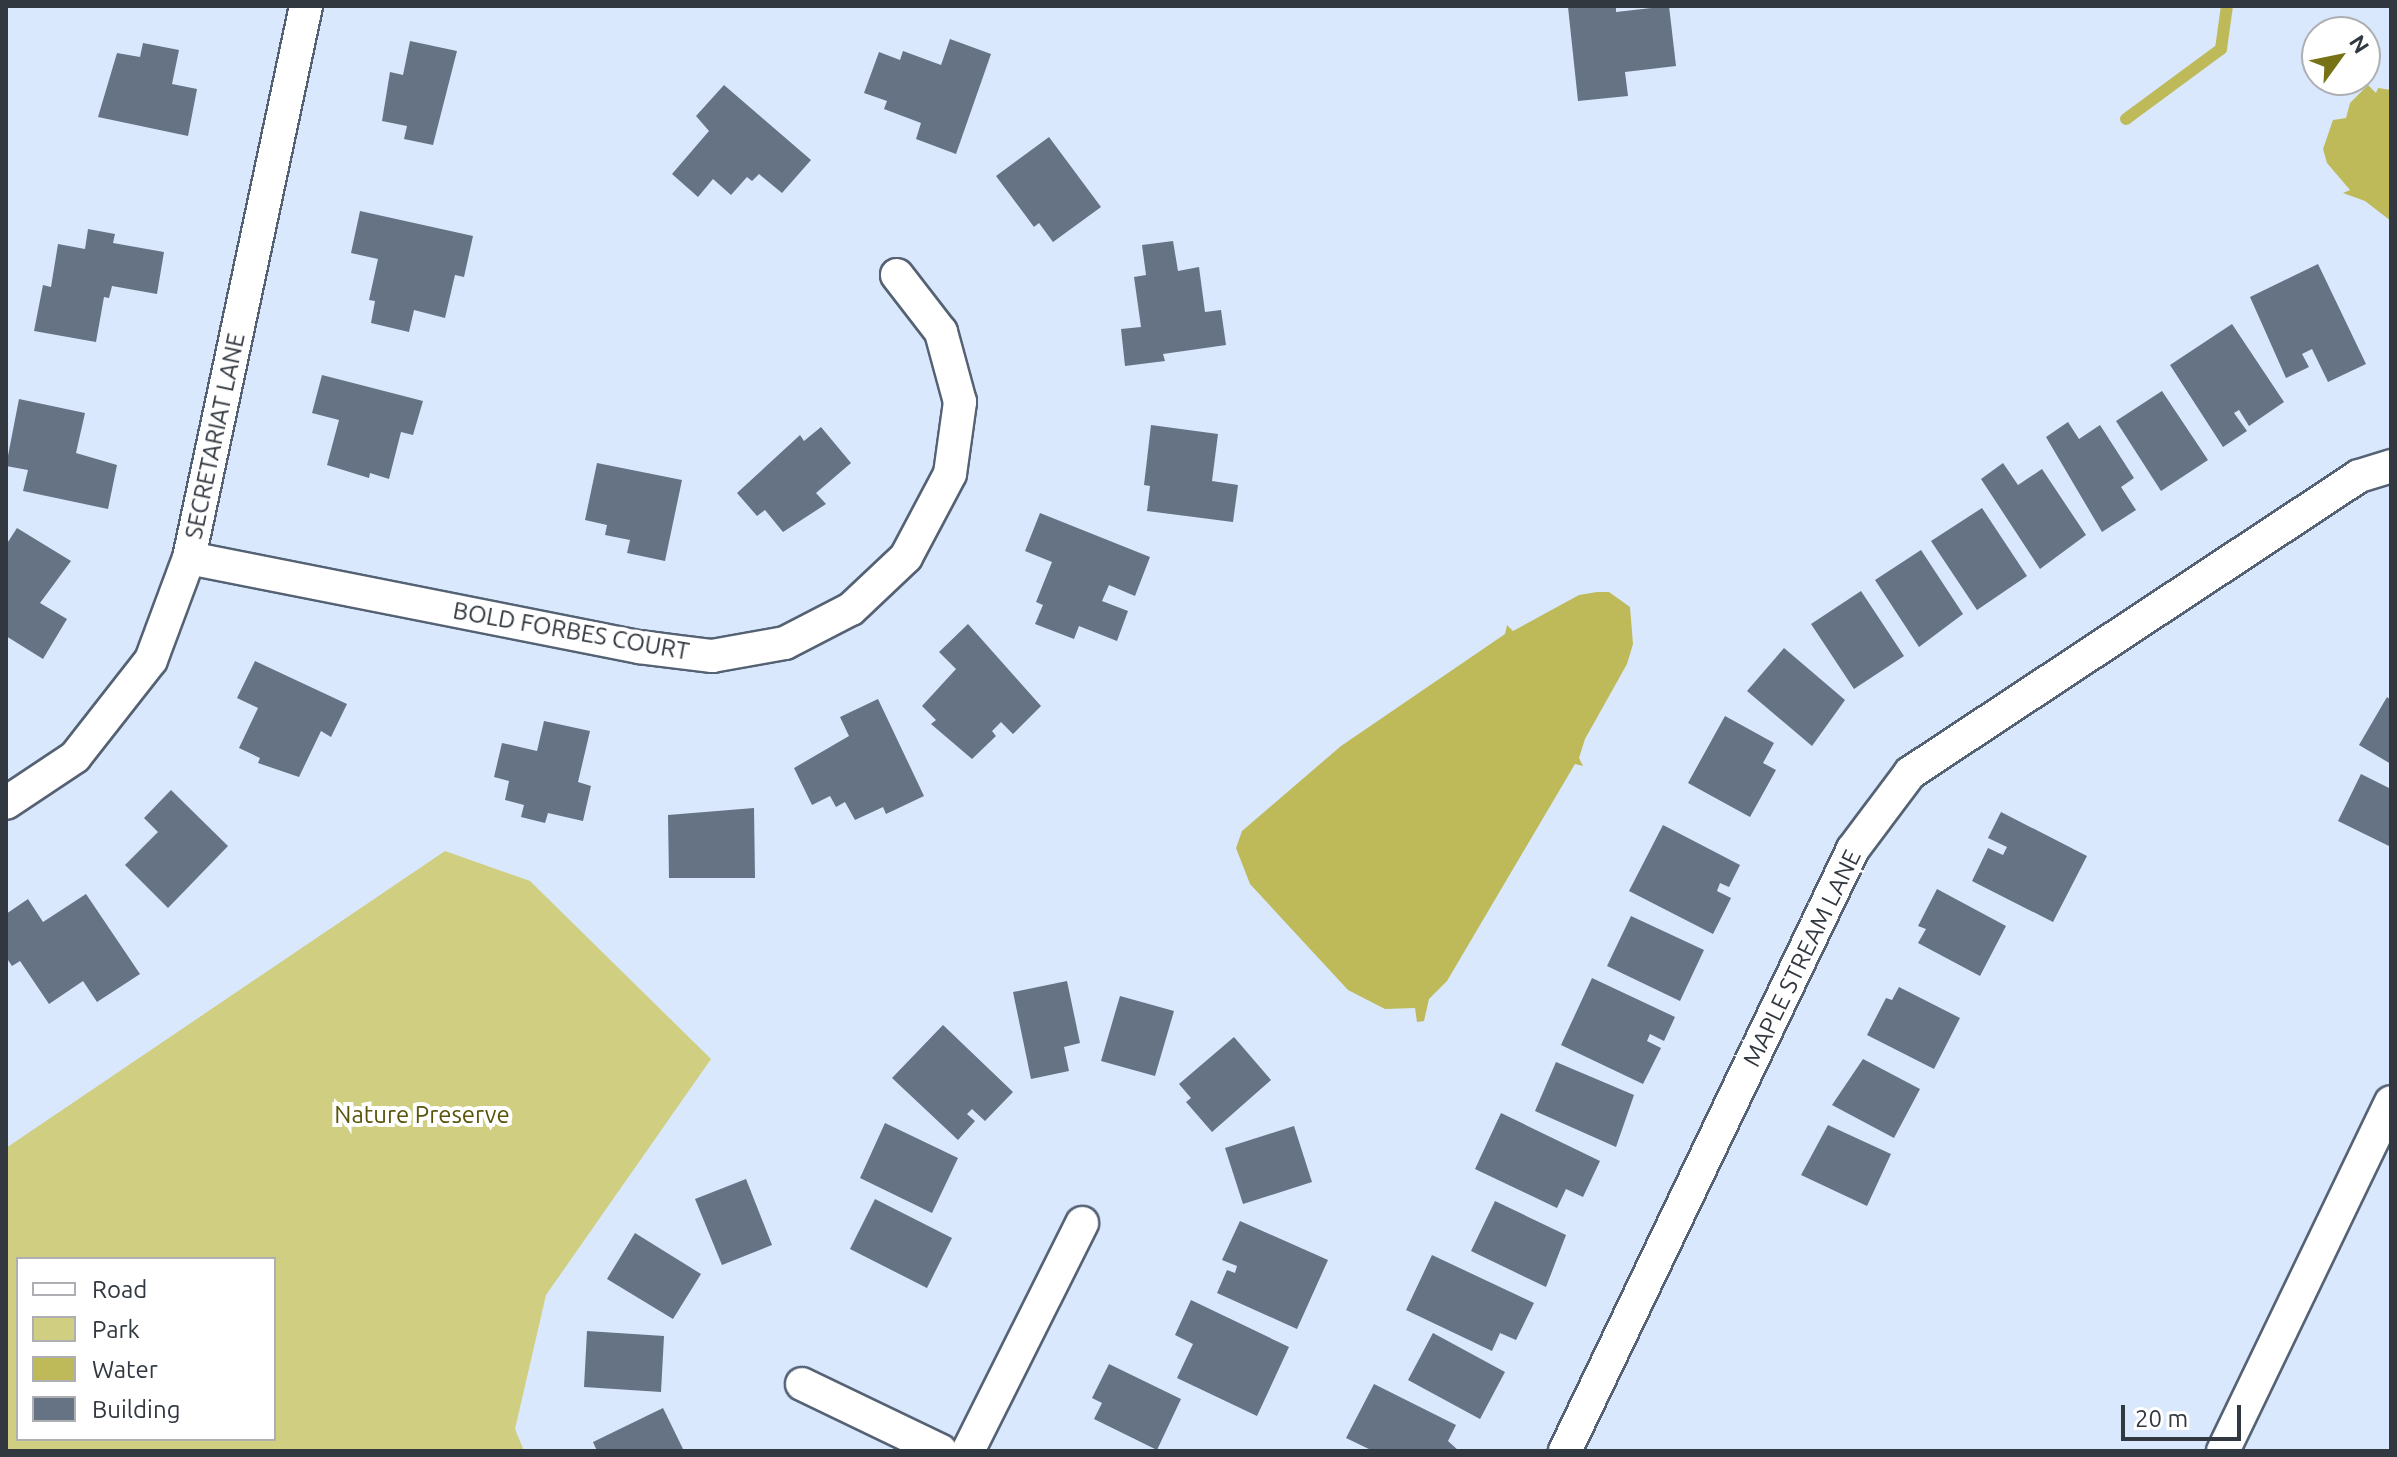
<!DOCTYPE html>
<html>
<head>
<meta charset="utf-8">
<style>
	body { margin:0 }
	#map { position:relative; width:2397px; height:1457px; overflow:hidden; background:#d9e8fd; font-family:Ubuntu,sans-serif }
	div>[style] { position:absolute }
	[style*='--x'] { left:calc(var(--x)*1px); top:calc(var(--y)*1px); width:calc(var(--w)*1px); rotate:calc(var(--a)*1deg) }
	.green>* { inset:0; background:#d0ce81 }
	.water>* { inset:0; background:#beba5a }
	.stream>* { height:12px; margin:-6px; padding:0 6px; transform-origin:6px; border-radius:6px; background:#beba5a }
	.building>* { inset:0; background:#657385 }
	.roads { filter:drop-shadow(2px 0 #556274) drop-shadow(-2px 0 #556274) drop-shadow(0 2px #556274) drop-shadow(0 -2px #556274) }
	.street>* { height:32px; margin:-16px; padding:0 16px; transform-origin:16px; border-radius:16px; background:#fff }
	span { translate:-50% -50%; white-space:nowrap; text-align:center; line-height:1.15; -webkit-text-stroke:8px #fff; paint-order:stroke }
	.street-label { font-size:24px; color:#323840 }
	.park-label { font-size:24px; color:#58550a }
	.frame { position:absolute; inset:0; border:8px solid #323840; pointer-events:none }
	.legend { position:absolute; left:16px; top:1257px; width:260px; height:184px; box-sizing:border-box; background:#fff; border:2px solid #adafb3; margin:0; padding:10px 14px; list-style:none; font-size:24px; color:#323840 }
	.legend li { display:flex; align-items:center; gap:16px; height:40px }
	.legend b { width:40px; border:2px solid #adafb3 }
	.north { position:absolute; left:2301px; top:16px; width:80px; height:80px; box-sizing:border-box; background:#fff; border:2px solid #adafb3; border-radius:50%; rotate:57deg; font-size:22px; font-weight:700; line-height:32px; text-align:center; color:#323840 }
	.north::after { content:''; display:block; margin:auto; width:28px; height:36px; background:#767215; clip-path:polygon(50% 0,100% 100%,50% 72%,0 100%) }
	.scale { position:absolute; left:2121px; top:1405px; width:120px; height:36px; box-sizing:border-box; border:4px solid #323840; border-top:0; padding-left:10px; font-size:24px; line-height:28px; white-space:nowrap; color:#323840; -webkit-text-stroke:6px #fff; paint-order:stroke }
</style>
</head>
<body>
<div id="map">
	<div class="green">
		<div style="clip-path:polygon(evenodd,445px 851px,530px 881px,711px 1059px,546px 1295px,515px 1429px,524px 1451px,6px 1451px,6px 1148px,445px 851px,18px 1259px,274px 1259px,274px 1439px,18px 1439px,18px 1259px)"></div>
	</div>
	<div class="water">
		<div style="clip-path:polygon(2368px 85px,2376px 93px,2378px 88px,2391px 90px,2391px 221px,2365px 201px,2343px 193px,2350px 190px,2327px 163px,2323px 149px,2333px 120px,2346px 118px,2350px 103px)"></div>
		<div style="clip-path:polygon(1597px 592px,1609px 592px,1630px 607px,1633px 644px,1627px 664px,1585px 739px,1579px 758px,1583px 766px,1575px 764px,1447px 981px,1429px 999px,1424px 1021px,1417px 1022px,1415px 1008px,1385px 1009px,1348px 990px,1250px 884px,1236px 848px,1242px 831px,1341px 746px,1505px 634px,1507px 625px,1513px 631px,1579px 595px)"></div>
	</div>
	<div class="stream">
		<div style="--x:2126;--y:119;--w:118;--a:-36.4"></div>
		<div style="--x:2221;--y:49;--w:43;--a:-82.1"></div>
	</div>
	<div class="building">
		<div style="clip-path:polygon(1616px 6px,1616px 12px,1669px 6px,1676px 66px,1625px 72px,1628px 96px,1578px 101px,1568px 7px)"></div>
		<div style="clip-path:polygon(950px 39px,991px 54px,956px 154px,916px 139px,921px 123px,884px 109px,887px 101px,864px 93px,879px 52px,900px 60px,903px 51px,941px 65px)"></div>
		<div style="clip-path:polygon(410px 41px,457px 51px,433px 145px,404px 139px,407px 126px,382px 121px,390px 72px,403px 75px)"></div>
		<div style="clip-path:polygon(143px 43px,179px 50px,172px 84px,197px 89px,188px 136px,98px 117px,117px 53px,140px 57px)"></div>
		<div style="clip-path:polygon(724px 85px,811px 160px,782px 193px,759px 174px,752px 181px,747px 177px,731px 195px,713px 179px,698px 197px,672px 174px,709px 131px,696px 116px)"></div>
		<div style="clip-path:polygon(1049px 137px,1101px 207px,1053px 242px,1039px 223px,1034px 227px,996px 176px)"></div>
		<div style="clip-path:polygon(360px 211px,473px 236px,464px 277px,455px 275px,445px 318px,414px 310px,409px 332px,371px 323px,375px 301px,369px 300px,378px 259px,351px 253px)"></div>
		<div style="clip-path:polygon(88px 229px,115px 234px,113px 243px,164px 252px,157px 294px,112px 286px,109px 298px,104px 297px,96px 342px,34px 331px,43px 285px,51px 287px,58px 244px,85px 249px)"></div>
		<div style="clip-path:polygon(1173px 241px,1178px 271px,1199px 267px,1205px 312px,1221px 310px,1226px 345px,1163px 354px,1165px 361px,1125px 366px,1121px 329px,1141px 327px,1134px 277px,1146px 275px,1142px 245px)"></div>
		<div style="clip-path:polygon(2318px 264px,2366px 364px,2328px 382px,2312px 349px,2302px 354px,2309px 367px,2286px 378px,2250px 297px)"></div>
		<div style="clip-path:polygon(2232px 324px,2284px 402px,2249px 426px,2239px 410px,2234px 413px,2247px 431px,2223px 447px,2170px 365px)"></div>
		<div style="clip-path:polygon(322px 375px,423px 401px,413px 435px,401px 432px,389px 479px,370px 473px,369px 478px,327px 465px,339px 420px,312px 413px)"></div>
		<div style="clip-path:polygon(2162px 391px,2208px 460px,2161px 491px,2116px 421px)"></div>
		<div style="clip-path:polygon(19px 399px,85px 413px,76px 453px,117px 465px,108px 509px,23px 491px,28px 470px,6px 466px)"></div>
		<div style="clip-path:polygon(2068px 422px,2079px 439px,2100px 425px,2134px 478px,2121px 487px,2136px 510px,2102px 532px,2046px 437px)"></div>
		<div style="clip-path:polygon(1151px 425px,1218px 434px,1212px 481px,1238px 485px,1233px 522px,1147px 511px,1150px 486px,1144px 485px)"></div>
		<div style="clip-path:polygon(821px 427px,851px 463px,816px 493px,826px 504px,783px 532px,765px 510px,757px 516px,737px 493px,800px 435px,804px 441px)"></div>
		<div style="clip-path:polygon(597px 463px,682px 480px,665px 561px,627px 553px,630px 540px,605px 535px,607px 525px,585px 520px)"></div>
		<div style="clip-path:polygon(2003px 463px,2018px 485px,2042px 469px,2086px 535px,2040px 569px,1981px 479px)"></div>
		<div style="clip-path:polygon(1982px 508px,2027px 576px,1977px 610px,1931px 541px)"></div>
		<div style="clip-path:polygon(1040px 513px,1150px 557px,1135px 596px,1109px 585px,1102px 601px,1128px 611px,1117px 641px,1079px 626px,1074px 639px,1035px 624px,1043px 605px,1036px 602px,1052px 562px,1025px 551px)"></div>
		<div style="clip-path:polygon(17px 528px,71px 561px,40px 603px,67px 619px,43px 659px,6px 636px,6px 545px)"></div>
		<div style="clip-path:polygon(1921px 550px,1963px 614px,1919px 647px,1875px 580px)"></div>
		<div style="clip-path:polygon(1861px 591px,1904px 656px,1854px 689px,1811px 624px)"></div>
		<div style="clip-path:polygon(968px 624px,1041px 706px,1013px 734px,1001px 722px,992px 731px,996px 736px,972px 759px,931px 724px,936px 720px,922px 706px,956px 669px,939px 652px)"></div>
		<div style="clip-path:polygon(1784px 648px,1845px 700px,1812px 746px,1747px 691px)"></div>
		<div style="clip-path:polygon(255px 661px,347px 704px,331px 737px,321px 731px,299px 777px,258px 763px,260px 758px,239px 748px,258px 708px,237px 698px)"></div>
		<div style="clip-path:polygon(2387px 697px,2391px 700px,2391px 764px,2359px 745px)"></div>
		<div style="clip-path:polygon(878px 699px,924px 796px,886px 814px,883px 807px,855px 820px,845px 802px,836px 807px,830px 796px,812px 805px,794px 768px,849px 736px,840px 717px)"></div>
		<div style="clip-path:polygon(1725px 716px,1774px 743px,1763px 763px,1776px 770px,1750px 817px,1688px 783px)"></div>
		<div style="clip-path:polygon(544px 721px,590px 731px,578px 782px,591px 786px,583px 821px,548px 813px,545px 823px,521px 817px,524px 805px,505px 800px,509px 781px,494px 777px,502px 743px,537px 751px)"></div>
		<div style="clip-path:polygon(2361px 774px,2391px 789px,2391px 847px,2338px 821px)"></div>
		<div style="clip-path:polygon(171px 790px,228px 846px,168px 908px,125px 865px,158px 832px,144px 818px)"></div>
		<div style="clip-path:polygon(754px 808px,755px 878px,669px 878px,668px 815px)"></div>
		<div style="clip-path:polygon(2001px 812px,2087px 856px,2053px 922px,1972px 881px,1988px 848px,2003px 855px,2007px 847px,1988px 838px)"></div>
		<div style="clip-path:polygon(1663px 825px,1740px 865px,1729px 887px,1720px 883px,1717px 891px,1731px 898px,1713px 934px,1629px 891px)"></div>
		<div style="clip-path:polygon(1937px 889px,2006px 926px,1980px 976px,1918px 943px,1926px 929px,1918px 926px)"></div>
		<div style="clip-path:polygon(86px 894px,140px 974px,97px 1002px,83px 981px,49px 1004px,20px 961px,12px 966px,6px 957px,6px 914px,28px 899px,43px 922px)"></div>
		<div style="clip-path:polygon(1631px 916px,1704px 950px,1680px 1001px,1607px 966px)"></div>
		<div style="clip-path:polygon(1592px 978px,1675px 1017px,1664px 1041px,1650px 1034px,1647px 1041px,1661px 1048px,1643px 1084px,1561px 1045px)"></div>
		<div style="clip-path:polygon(1067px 981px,1080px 1043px,1064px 1047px,1069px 1071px,1031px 1079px,1013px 992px)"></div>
		<div style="clip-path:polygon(1899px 987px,1960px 1018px,1934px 1069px,1867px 1035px,1886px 998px,1892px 1000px)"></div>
		<div style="clip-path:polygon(1120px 996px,1174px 1011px,1155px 1076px,1101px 1061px)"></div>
		<div style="clip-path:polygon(943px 1025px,1013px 1092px,985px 1121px,972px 1109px,967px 1114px,975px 1121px,958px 1140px,892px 1078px)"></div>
		<div style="clip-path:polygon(1234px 1037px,1271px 1080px,1212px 1132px,1186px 1102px,1191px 1098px,1179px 1084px)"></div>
		<div style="clip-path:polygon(1863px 1059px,1920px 1089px,1894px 1138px,1832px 1105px)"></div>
		<div style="clip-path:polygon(1556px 1062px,1634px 1095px,1616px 1147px,1535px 1111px)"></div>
		<div style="clip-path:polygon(1501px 1113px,1600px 1161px,1583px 1197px,1566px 1189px,1557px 1208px,1475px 1169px)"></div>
		<div style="clip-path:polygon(885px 1123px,958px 1158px,932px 1213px,860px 1178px)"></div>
		<div style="clip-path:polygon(1828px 1125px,1891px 1154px,1867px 1206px,1801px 1175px)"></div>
		<div style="clip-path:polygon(1294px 1126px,1312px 1182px,1243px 1204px,1225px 1148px)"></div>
		<div style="clip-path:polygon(746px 1179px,772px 1245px,722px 1265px,695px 1199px)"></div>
		<div style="clip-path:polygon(875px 1199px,952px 1238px,927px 1288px,850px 1249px)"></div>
		<div style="clip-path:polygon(1495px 1201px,1566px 1235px,1546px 1287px,1471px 1251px)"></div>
		<div style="clip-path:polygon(1240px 1221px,1328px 1260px,1297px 1329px,1217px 1293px,1227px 1270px,1235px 1273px,1237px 1266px,1222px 1260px)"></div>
		<div style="clip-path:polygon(635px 1233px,701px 1274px,673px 1319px,607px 1279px)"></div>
		<div style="clip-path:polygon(1432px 1255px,1534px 1303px,1516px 1340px,1500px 1333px,1492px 1351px,1406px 1310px)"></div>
		<div style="clip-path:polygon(1191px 1300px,1289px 1347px,1257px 1416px,1177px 1378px,1193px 1344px,1175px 1335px)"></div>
		<div style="clip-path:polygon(587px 1331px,664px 1336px,661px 1392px,584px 1387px)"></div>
		<div style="clip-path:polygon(1433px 1333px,1505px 1372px,1480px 1419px,1408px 1380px)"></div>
		<div style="clip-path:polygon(1109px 1364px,1181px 1399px,1157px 1450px,1094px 1419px,1102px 1403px,1092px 1398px)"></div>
		<div style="clip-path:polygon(1374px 1384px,1456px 1425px,1448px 1441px,1459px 1451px,1373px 1451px,1346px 1438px)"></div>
		<div style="clip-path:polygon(663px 1408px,684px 1451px,597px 1451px,593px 1442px)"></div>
	</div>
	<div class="roads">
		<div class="street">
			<div style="--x:189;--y:558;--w:459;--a:11.2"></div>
			<div style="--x:639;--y:647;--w:74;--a:7"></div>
			<div style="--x:712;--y:656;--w:74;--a:-10.1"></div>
			<div style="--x:785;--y:643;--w:74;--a:-27.3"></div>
			<div style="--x:851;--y:609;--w:76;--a:-43.4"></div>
			<div style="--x:906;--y:557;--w:94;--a:-62.1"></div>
			<div style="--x:950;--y:474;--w:73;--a:-82.1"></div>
			<div style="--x:960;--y:402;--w:73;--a:-105.2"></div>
			<div style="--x:941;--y:332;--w:72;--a:-127.7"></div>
			<div style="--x:6;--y:803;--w:83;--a:-33.7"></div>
			<div style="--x:75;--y:757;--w:123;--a:-51.9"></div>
			<div style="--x:151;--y:660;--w:109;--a:-69.6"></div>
			<div style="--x:189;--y:558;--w:564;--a:-78.03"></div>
			<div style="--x:802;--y:1384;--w:154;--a:25.7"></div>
			<div style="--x:968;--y:1451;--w:255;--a:-63.4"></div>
			<div style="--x:1565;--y:1451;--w:667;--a:-64.43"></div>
			<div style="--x:1853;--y:849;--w:95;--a:-53.1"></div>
			<div style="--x:1910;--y:773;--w:538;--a:-33.48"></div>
			<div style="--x:2359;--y:476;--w:34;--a:-17"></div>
			<div style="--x:2223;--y:1451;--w:387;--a:-64.3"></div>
		</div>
	</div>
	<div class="street-label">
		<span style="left:215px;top:436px;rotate:-78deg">SECRETARIAT LANE</span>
		<span style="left:571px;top:631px;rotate:10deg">BOLD FORBES COURT</span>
		<span style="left:1802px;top:958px;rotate:-64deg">MAPLE STREAM LANE</span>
	</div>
	<div class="park-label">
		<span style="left:422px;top:1115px">Nature Preserve</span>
	</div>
	<div class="frame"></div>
	<ul class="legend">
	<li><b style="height:10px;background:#fff"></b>Road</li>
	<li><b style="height:22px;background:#d0ce81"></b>Park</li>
	<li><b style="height:22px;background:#beba5a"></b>Water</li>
	<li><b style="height:22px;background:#657385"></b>Building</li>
	</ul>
	<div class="north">N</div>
	<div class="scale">20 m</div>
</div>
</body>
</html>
